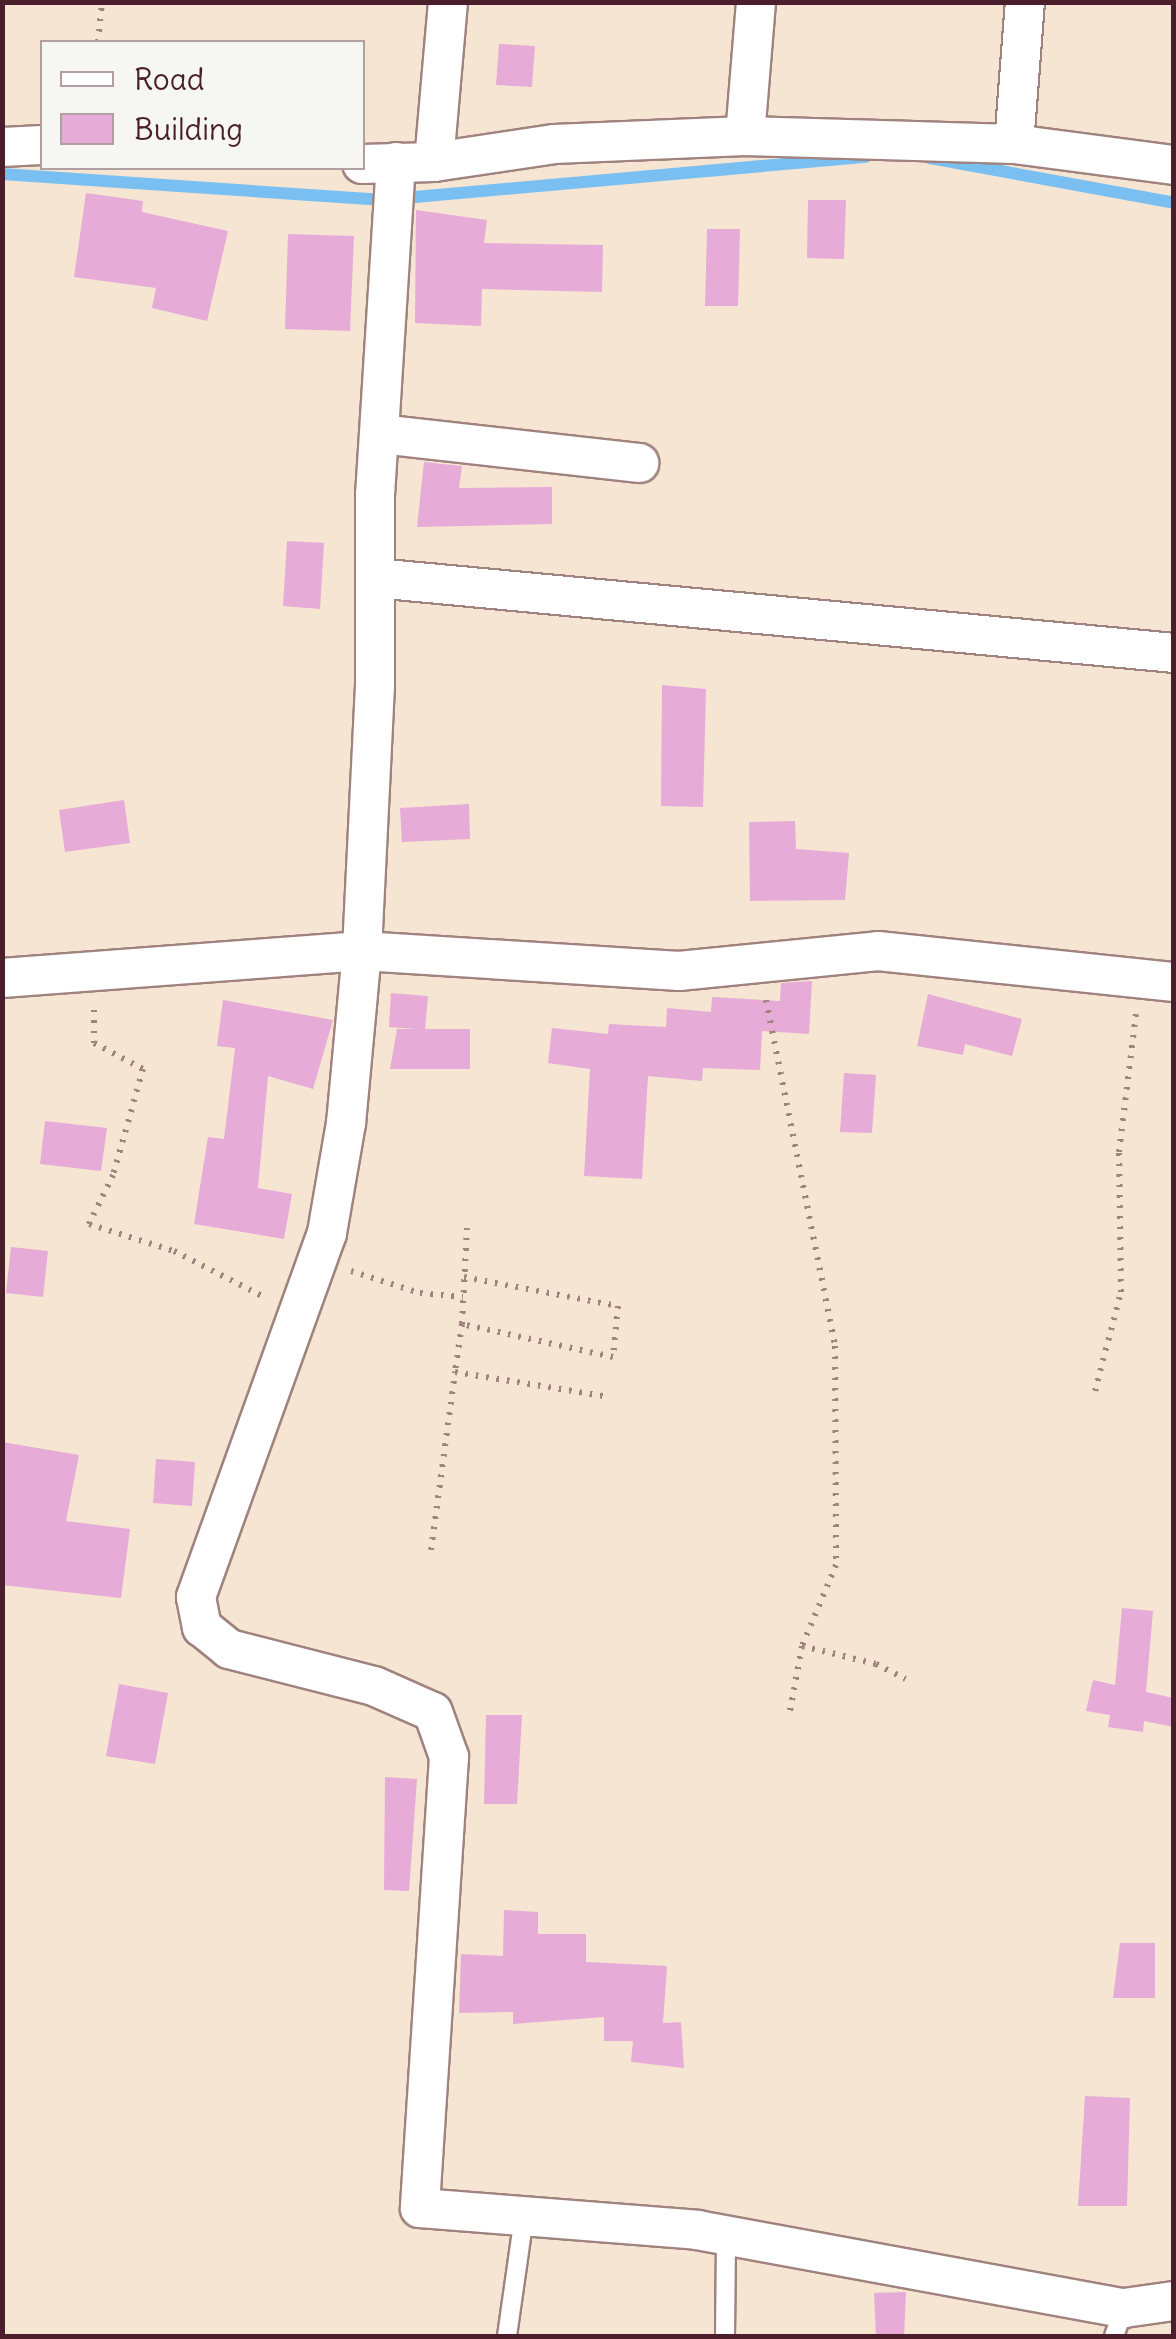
<!DOCTYPE html>
<html>
<head>
<meta charset="utf-8">
<style>
	body { margin:0 }
	#map { position:relative; width:1176px; height:2339px; overflow:hidden; background:#f5e5d2; font-family:Delius,sans-serif }
	div>[style] { position:absolute }
	[style*='--x'] { left:calc(var(--x)*1px); top:calc(var(--y)*1px); width:calc(var(--w)*1px); rotate:calc(var(--a)*1deg) }
	.stream>* { height:12px; margin:-6px; padding:0 6px; transform-origin:6px; border-radius:6px; background:#7abff1 }
	.building>* { inset:0; background:#e7abd7 }
	.path>* { height:6px; margin-top:-3px; transform-origin:0; background:repeating-linear-gradient(90deg,#a0827e 0 2.5px,transparent 0 10.5px) }
	.roads { filter:drop-shadow(2px 0 #a0827e) drop-shadow(-2px 0 #a0827e) drop-shadow(0 2px #a0827e) drop-shadow(0 -2px #a0827e) }
	.service>* { height:18px; margin:-9px; padding:0 9px; transform-origin:9px; border-radius:9px; background:#fff }
	.minor>* { height:38px; margin:-19px; padding:0 19px; transform-origin:19px; border-radius:19px; background:#fff }
	span { translate:-50% -50%; white-space:nowrap; text-align:center; line-height:1.15; -webkit-text-stroke:10px #f6f6f2; paint-order:stroke }
	.frame { position:absolute; inset:0; border:5px solid #4a1f2b; pointer-events:none }
	.legend { position:absolute; left:40px; top:40px; width:325px; height:130px; box-sizing:border-box; background:#f6f6f2; border:2px solid #b1a0a2; margin:0; padding:12px 18px; list-style:none; font-size:30px; color:#4a1f2b }
	.legend li { display:flex; align-items:center; gap:20px; height:50px }
	.legend b { width:50px; border:2px solid #b1a0a2 }
</style>
</head>
<body>
<div id="map">
	<div class="stream">
		<div style="--x:930;--y:158;--w:248;--a:10.4"></div>
		<div style="--x:2;--y:174;--w:379;--a:3.9"></div>
		<div style="--x:415;--y:197;--w:453;--a:-5.1"></div>
	</div>
	<div class="building">
		<div style="clip-path:polygon(499px 44px,535px 46px,532px 87px,496px 85px)"></div>
		<div style="clip-path:polygon(86px 193px,143px 201px,142px 212px,228px 231px,207px 321px,152px 308px,156px 288px,74px 277px)"></div>
		<div style="clip-path:polygon(808px 200px,846px 200px,844px 259px,807px 258px)"></div>
		<div style="clip-path:polygon(416px 210px,487px 220px,484px 243px,603px 245px,602px 292px,482px 289px,481px 326px,415px 323px)"></div>
		<div style="clip-path:polygon(707px 229px,740px 229px,738px 306px,705px 306px)"></div>
		<div style="clip-path:polygon(288px 234px,354px 236px,350px 331px,285px 329px)"></div>
		<div style="clip-path:polygon(424px 462px,462px 466px,459px 488px,552px 487px,552px 524px,417px 527px)"></div>
		<div style="clip-path:polygon(287px 541px,324px 543px,320px 609px,283px 606px)"></div>
		<div style="clip-path:polygon(662px 685px,706px 689px,703px 807px,661px 806px)"></div>
		<div style="clip-path:polygon(124px 800px,130px 843px,65px 852px,59px 810px)"></div>
		<div style="clip-path:polygon(469px 804px,470px 839px,402px 842px,400px 808px)"></div>
		<div style="clip-path:polygon(795px 821px,796px 849px,849px 853px,845px 900px,750px 901px,749px 822px)"></div>
		<div style="clip-path:polygon(812px 981px,809px 1034px,762px 1031px,760px 1070px,703px 1068px,702px 1081px,648px 1076px,642px 1179px,584px 1176px,590px 1069px,548px 1063px,552px 1028px,608px 1034px,609px 1024px,666px 1027px,667px 1008px,711px 1012px,712px 997px,780px 1001px,781px 983px)"></div>
		<div style="clip-path:polygon(391px 993px,428px 996px,425px 1029px,470px 1029px,470px 1069px,390px 1069px,397px 1029px,416px 1029px,389px 1027px)"></div>
		<div style="clip-path:polygon(928px 994px,1022px 1019px,1012px 1056px,965px 1044px,963px 1055px,917px 1046px)"></div>
		<div style="clip-path:polygon(223px 1000px,333px 1020px,313px 1089px,268px 1076px,258px 1188px,292px 1194px,284px 1239px,194px 1224px,208px 1137px,224px 1139px,235px 1048px,217px 1046px)"></div>
		<div style="clip-path:polygon(844px 1073px,876px 1075px,872px 1133px,840px 1132px)"></div>
		<div style="clip-path:polygon(45px 1121px,107px 1128px,101px 1171px,40px 1164px)"></div>
		<div style="clip-path:polygon(11px 1247px,48px 1251px,43px 1297px,6px 1293px)"></div>
		<div style="clip-path:polygon(2px 1442px,79px 1455px,66px 1521px,130px 1529px,121px 1598px,2px 1585px)"></div>
		<div style="clip-path:polygon(156px 1459px,195px 1462px,192px 1506px,153px 1503px)"></div>
		<div style="clip-path:polygon(1122px 1608px,1153px 1611px,1146px 1692px,1174px 1698px,1174px 1727px,1144px 1721px,1143px 1732px,1108px 1727px,1110px 1715px,1086px 1711px,1093px 1680px,1115px 1685px)"></div>
		<div style="clip-path:polygon(119px 1684px,168px 1693px,155px 1764px,106px 1756px)"></div>
		<div style="clip-path:polygon(486px 1715px,522px 1715px,517px 1804px,484px 1804px)"></div>
		<div style="clip-path:polygon(385px 1777px,417px 1779px,409px 1891px,384px 1890px)"></div>
		<div style="clip-path:polygon(504px 1910px,538px 1912px,538px 1934px,586px 1934px,586px 1962px,667px 1966px,663px 2023px,681px 2022px,684px 2068px,631px 2062px,633px 2041px,604px 2041px,604px 2017px,513px 2024px,513px 2012px,459px 2013px,461px 1954px,503px 1956px)"></div>
		<div style="clip-path:polygon(1120px 1943px,1155px 1943px,1155px 1998px,1113px 1998px)"></div>
		<div style="clip-path:polygon(1085px 2096px,1130px 2098px,1127px 2206px,1078px 2206px)"></div>
		<div style="clip-path:polygon(906px 2292px,904px 2336px,876px 2336px,874px 2293px)"></div>
	</div>
	<div class="path">
		<div style="--x:98;--y:42;--w:40;--a:-84.3"></div>
		<div style="--x:766;--y:1000;--w:353;--a:78.7"></div>
		<div style="--x:835;--y:1346;--w:219;--a:89.7"></div>
		<div style="--x:836;--y:1565;--w:88;--a:112.8"></div>
		<div style="--x:802;--y:1646;--w:66;--a:100.5"></div>
		<div style="--x:94;--y:1010;--w:33;--a:90"></div>
		<div style="--x:94;--y:1043;--w:55;--a:28"></div>
		<div style="--x:143;--y:1069;--w:110;--a:105.8"></div>
		<div style="--x:113;--y:1175;--w:55;--a:116.1"></div>
		<div style="--x:89;--y:1224;--w:89;--a:17.6"></div>
		<div style="--x:174;--y:1251;--w:101;--a:27.1"></div>
		<div style="--x:351;--y:1271;--w:72;--a:17.7"></div>
		<div style="--x:420;--y:1293;--w:43;--a:5.3"></div>
		<div style="--x:464;--y:1277;--w:157;--a:10.7"></div>
		<div style="--x:618;--y:1306;--w:51;--a:95.6"></div>
		<div style="--x:613;--y:1357;--w:155;--a:-167.7"></div>
		<div style="--x:462;--y:1324;--w:49;--a:98.3"></div>
		<div style="--x:455;--y:1372;--w:150;--a:9.2"></div>
		<div style="--x:462;--y:1324;--w:96;--a:-87"></div>
		<div style="--x:1095;--y:1391;--w:102;--a:-75.3"></div>
		<div style="--x:1121;--y:1292;--w:140;--a:-90.8"></div>
		<div style="--x:1119;--y:1152;--w:139;--a:-83"></div>
		<div style="--x:431;--y:1550;--w:180;--a:-82.3"></div>
		<div style="--x:2;--y:1615;--w:1;--a:0"></div>
		<div style="--x:802;--y:1646;--w:76;--a:13.7"></div>
		<div style="--x:876;--y:1664;--w:33;--a:27"></div>
	</div>
	<div class="roads">
		<div class="service">
			<div style="--x:507;--y:2336;--w:121;--a:-81.9"></div>
			<div style="--x:725;--y:2336;--w:101;--a:-89.4"></div>
			<div style="--x:1114;--y:2336;--w:30;--a:-70"></div>
		</div>
		<div class="minor">
			<div style="--x:745;--y:136;--w:134;--a:-85.3"></div>
			<div style="--x:1014;--y:144;--w:142;--a:-85.6"></div>
			<div style="--x:2;--y:147;--w:40;--a:-2.9"></div>
			<div style="--x:396;--y:162;--w:333;--a:93.6"></div>
			<div style="--x:375;--y:494;--w:191;--a:90"></div>
			<div style="--x:375;--y:685;--w:266;--a:92.8"></div>
			<div style="--x:362;--y:951;--w:173;--a:95.3"></div>
			<div style="--x:346;--y:1123;--w:112;--a:99.8"></div>
			<div style="--x:327;--y:1233;--w:387;--a:109.8"></div>
			<div style="--x:196;--y:1597;--w:31;--a:79"></div>
			<div style="--x:202;--y:1627;--w:35;--a:39"></div>
			<div style="--x:229;--y:1649;--w:150;--a:14.3"></div>
			<div style="--x:374;--y:1686;--w:64;--a:23.8"></div>
			<div style="--x:433;--y:1712;--w:48;--a:70.4"></div>
			<div style="--x:449;--y:1757;--w:452;--a:93.7"></div>
			<div style="--x:420;--y:2208;--w:278;--a:4.5"></div>
			<div style="--x:697;--y:2230;--w:434;--a:10.4"></div>
			<div style="--x:1124;--y:2308;--w:50;--a:-8"></div>
			<div style="--x:434;--y:162;--w:161;--a:-85"></div>
			<div style="--x:362;--y:164;--w:72;--a:-1.6"></div>
			<div style="--x:434;--y:162;--w:121;--a:-8.5"></div>
			<div style="--x:554;--y:144;--w:191;--a:-2.4"></div>
			<div style="--x:745;--y:136;--w:269;--a:1.7"></div>
			<div style="--x:1014;--y:144;--w:161;--a:7.5"></div>
			<div style="--x:380;--y:434;--w:261;--a:6.4"></div>
			<div style="--x:375;--y:578;--w:803;--a:5.36"></div>
			<div style="--x:2;--y:978;--w:361;--a:-4.3"></div>
			<div style="--x:362;--y:951;--w:318;--a:3.6"></div>
			<div style="--x:679;--y:971;--w:200;--a:-5.7"></div>
			<div style="--x:878;--y:951;--w:298;--a:6"></div>
		</div>
	</div>
	<div class="frame"></div>
	<ul class="legend">
	<li><b style="height:12px;background:#fff"></b>Road</li>
	<li><b style="height:28px;background:#e7abd7"></b>Building</li>
	</ul>
</div>
</body>
</html>
